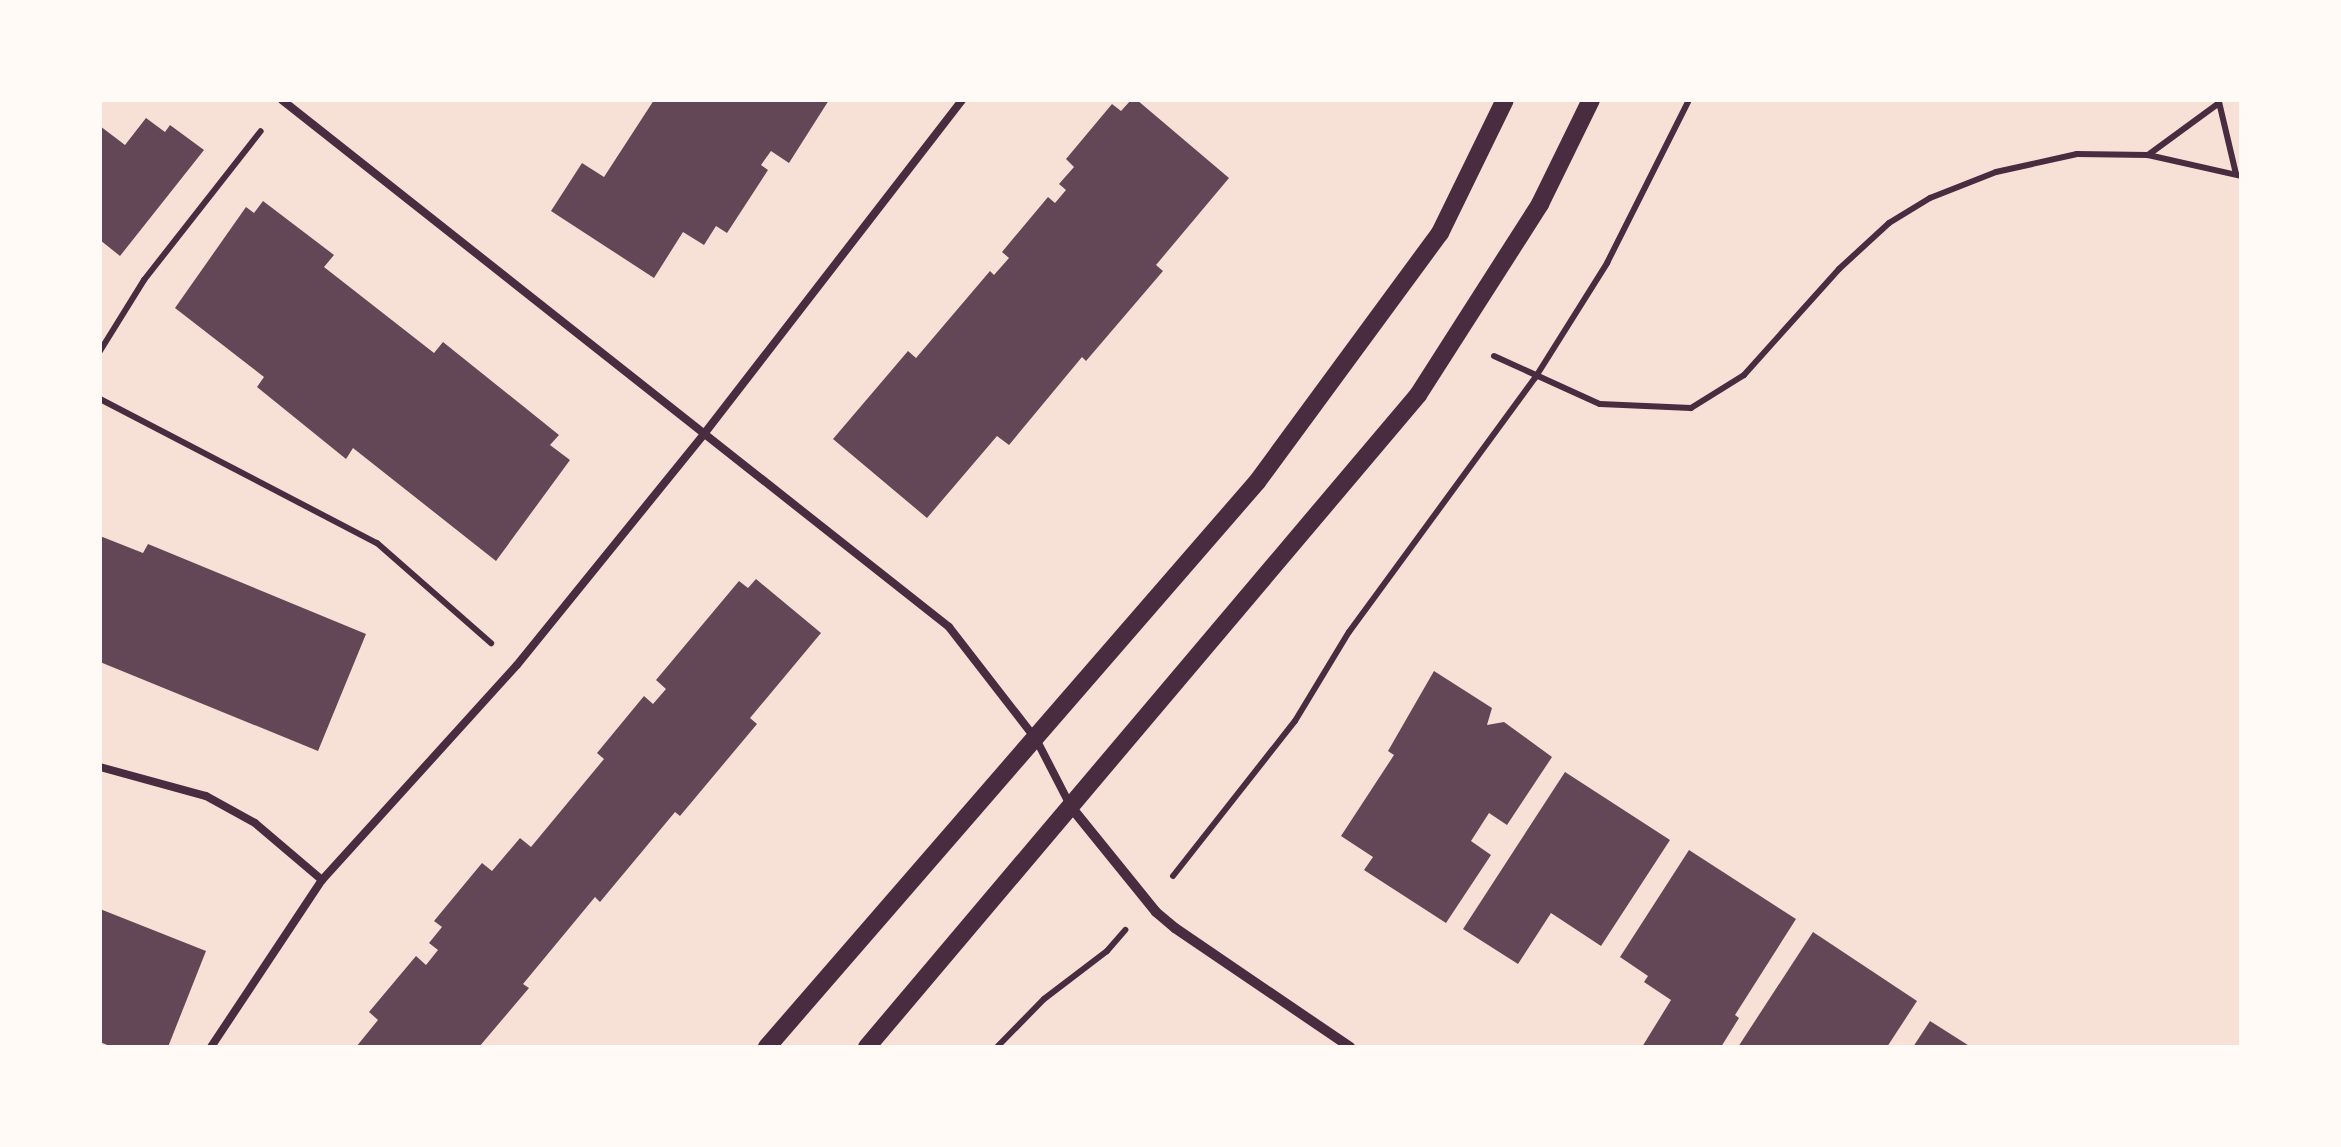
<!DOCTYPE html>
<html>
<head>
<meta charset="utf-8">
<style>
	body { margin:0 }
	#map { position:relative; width:2341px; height:1147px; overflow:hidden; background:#f7e1d7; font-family:Helvetica,sans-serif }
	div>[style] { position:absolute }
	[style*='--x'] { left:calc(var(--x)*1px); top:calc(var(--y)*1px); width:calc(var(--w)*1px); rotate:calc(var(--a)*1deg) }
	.building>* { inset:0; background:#644757 }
	.path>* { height:6px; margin:-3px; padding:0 3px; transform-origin:3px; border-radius:3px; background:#4a2c40 }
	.service>* { height:8px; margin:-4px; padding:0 4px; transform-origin:4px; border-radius:4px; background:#4a2c40 }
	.minor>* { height:10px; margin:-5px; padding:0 5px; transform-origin:5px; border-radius:5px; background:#4a2c40 }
	.tertiary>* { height:18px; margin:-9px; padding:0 9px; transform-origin:9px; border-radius:9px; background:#4a2c40 }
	span { translate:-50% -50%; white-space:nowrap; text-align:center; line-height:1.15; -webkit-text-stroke:8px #fffaf5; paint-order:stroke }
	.frame { position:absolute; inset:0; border:102px solid #fffaf5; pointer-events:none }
</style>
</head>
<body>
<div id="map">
	<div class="building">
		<div style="clip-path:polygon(654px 100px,829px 100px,789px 163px,771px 151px,761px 165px,768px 170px,727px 233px,716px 226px,704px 245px,683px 232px,654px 278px,551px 211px,582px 163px,604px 177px)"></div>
		<div style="clip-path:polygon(1131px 100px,1137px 100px,1229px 178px,1156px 265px,1163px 271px,1086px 361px,1082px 357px,1009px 445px,997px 436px,927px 518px,833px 439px,908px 351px,916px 358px,990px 271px,994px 275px,1009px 258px,1002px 252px,1048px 197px,1055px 203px,1066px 190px,1059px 184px,1074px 167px,1066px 159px,1112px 104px,1121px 111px)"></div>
		<div style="clip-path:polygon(146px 118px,165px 132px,170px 125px,204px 150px,120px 256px,100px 240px,100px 126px,125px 145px)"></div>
		<div style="clip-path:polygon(263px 201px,334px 255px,324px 267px,434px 353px,443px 342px,559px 435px,550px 445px,570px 460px,496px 561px,353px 448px,346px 459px,257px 387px,264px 377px,175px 308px,246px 207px,254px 213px)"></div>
		<div style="clip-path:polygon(100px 536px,143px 553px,148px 544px,366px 634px,318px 751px,100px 662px)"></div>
		<div style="clip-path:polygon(756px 579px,821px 633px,750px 718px,757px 724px,680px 816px,675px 812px,600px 902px,595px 897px,523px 984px,529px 988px,479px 1047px,356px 1047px,378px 1020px,369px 1012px,416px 956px,426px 965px,438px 950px,429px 943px,442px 927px,434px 921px,482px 863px,492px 871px,520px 838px,531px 847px,604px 759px,597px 753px,644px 696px,653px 704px,666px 689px,656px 680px,739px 581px,748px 588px)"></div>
		<div style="clip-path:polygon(1434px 671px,1492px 708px,1487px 725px,1504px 722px,1552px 757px,1507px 825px,1489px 813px,1471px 841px,1491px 855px,1446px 923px,1364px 870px,1373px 857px,1341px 836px,1394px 755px,1388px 751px)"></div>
		<div style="clip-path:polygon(1565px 772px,1670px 840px,1601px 946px,1551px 913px,1518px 964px,1463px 929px)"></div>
		<div style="clip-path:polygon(1689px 850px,1796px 919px,1735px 1015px,1739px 1018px,1721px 1047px,1642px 1047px,1671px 1000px,1644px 982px,1648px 976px,1620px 957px)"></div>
		<div style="clip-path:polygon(100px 909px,206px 951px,168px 1047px,112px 1047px,100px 1042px)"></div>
		<div style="clip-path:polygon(1813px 932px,1917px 1001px,1887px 1047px,1738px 1047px)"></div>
		<div style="clip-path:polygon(1930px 1021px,1971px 1047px,1913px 1047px)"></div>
	</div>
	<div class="path">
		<div style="--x:2219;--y:102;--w:74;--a:76.7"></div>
		<div style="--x:2148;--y:155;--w:88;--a:-36.2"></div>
		<div style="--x:100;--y:351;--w:84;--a:-58.2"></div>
		<div style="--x:144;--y:280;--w:189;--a:-51.9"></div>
		<div style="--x:1494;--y:356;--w:116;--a:24.4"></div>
		<div style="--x:1600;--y:404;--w:91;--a:2.5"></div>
		<div style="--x:1691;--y:408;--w:62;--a:-31.9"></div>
		<div style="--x:1744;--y:375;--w:142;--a:-48.1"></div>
		<div style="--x:1839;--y:269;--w:68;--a:-42.6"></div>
		<div style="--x:1889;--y:223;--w:48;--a:-31.4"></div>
		<div style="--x:1930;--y:198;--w:71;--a:-21.5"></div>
		<div style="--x:1996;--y:172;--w:83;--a:-12.5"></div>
		<div style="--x:2077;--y:154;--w:71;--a:0.8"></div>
		<div style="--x:2148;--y:155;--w:95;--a:12.7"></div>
		<div style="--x:100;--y:399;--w:312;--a:27.5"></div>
		<div style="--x:377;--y:543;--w:152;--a:41.3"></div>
		<div style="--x:1173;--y:876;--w:197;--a:-51.8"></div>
		<div style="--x:1295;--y:721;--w:104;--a:-58.8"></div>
		<div style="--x:1349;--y:632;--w:315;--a:-53.8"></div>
		<div style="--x:1535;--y:378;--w:136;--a:-57.9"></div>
		<div style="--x:1607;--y:263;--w:182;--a:-63.3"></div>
		<div style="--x:997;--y:1047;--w:67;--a:-45.6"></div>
		<div style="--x:1044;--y:999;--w:79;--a:-37.3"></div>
		<div style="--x:1107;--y:951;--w:28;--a:-49"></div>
	</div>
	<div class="service">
		<div style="--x:282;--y:100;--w:850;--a:38.31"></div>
		<div style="--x:949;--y:627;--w:142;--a:52.2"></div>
		<div style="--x:1036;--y:739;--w:72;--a:62.7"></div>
		<div style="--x:100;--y:767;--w:110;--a:15.3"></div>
		<div style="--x:206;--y:796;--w:56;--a:28.9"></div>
		<div style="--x:255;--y:823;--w:88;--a:40.4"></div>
		<div style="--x:322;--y:880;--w:290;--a:-47.8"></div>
		<div style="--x:517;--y:665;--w:297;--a:-51"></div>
		<div style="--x:704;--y:434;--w:422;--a:-52.3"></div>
		<div style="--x:211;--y:1047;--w:201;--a:-56.4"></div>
	</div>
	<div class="minor">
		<div style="--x:1071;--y:807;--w:135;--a:51"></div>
		<div style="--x:1156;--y:912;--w:25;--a:40"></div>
		<div style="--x:1175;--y:928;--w:212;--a:34.2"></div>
	</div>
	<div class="tertiary">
		<div style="--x:767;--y:1047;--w:748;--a:-49.07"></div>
		<div style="--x:1257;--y:482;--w:309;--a:-53.7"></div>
		<div style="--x:1440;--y:233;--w:148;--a:-64"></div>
		<div style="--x:867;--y:1047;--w:854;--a:-49.8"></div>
		<div style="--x:1418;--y:395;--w:227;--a:-57.4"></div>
		<div style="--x:1540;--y:204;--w:116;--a:-63.9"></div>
	</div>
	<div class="frame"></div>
</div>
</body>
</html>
